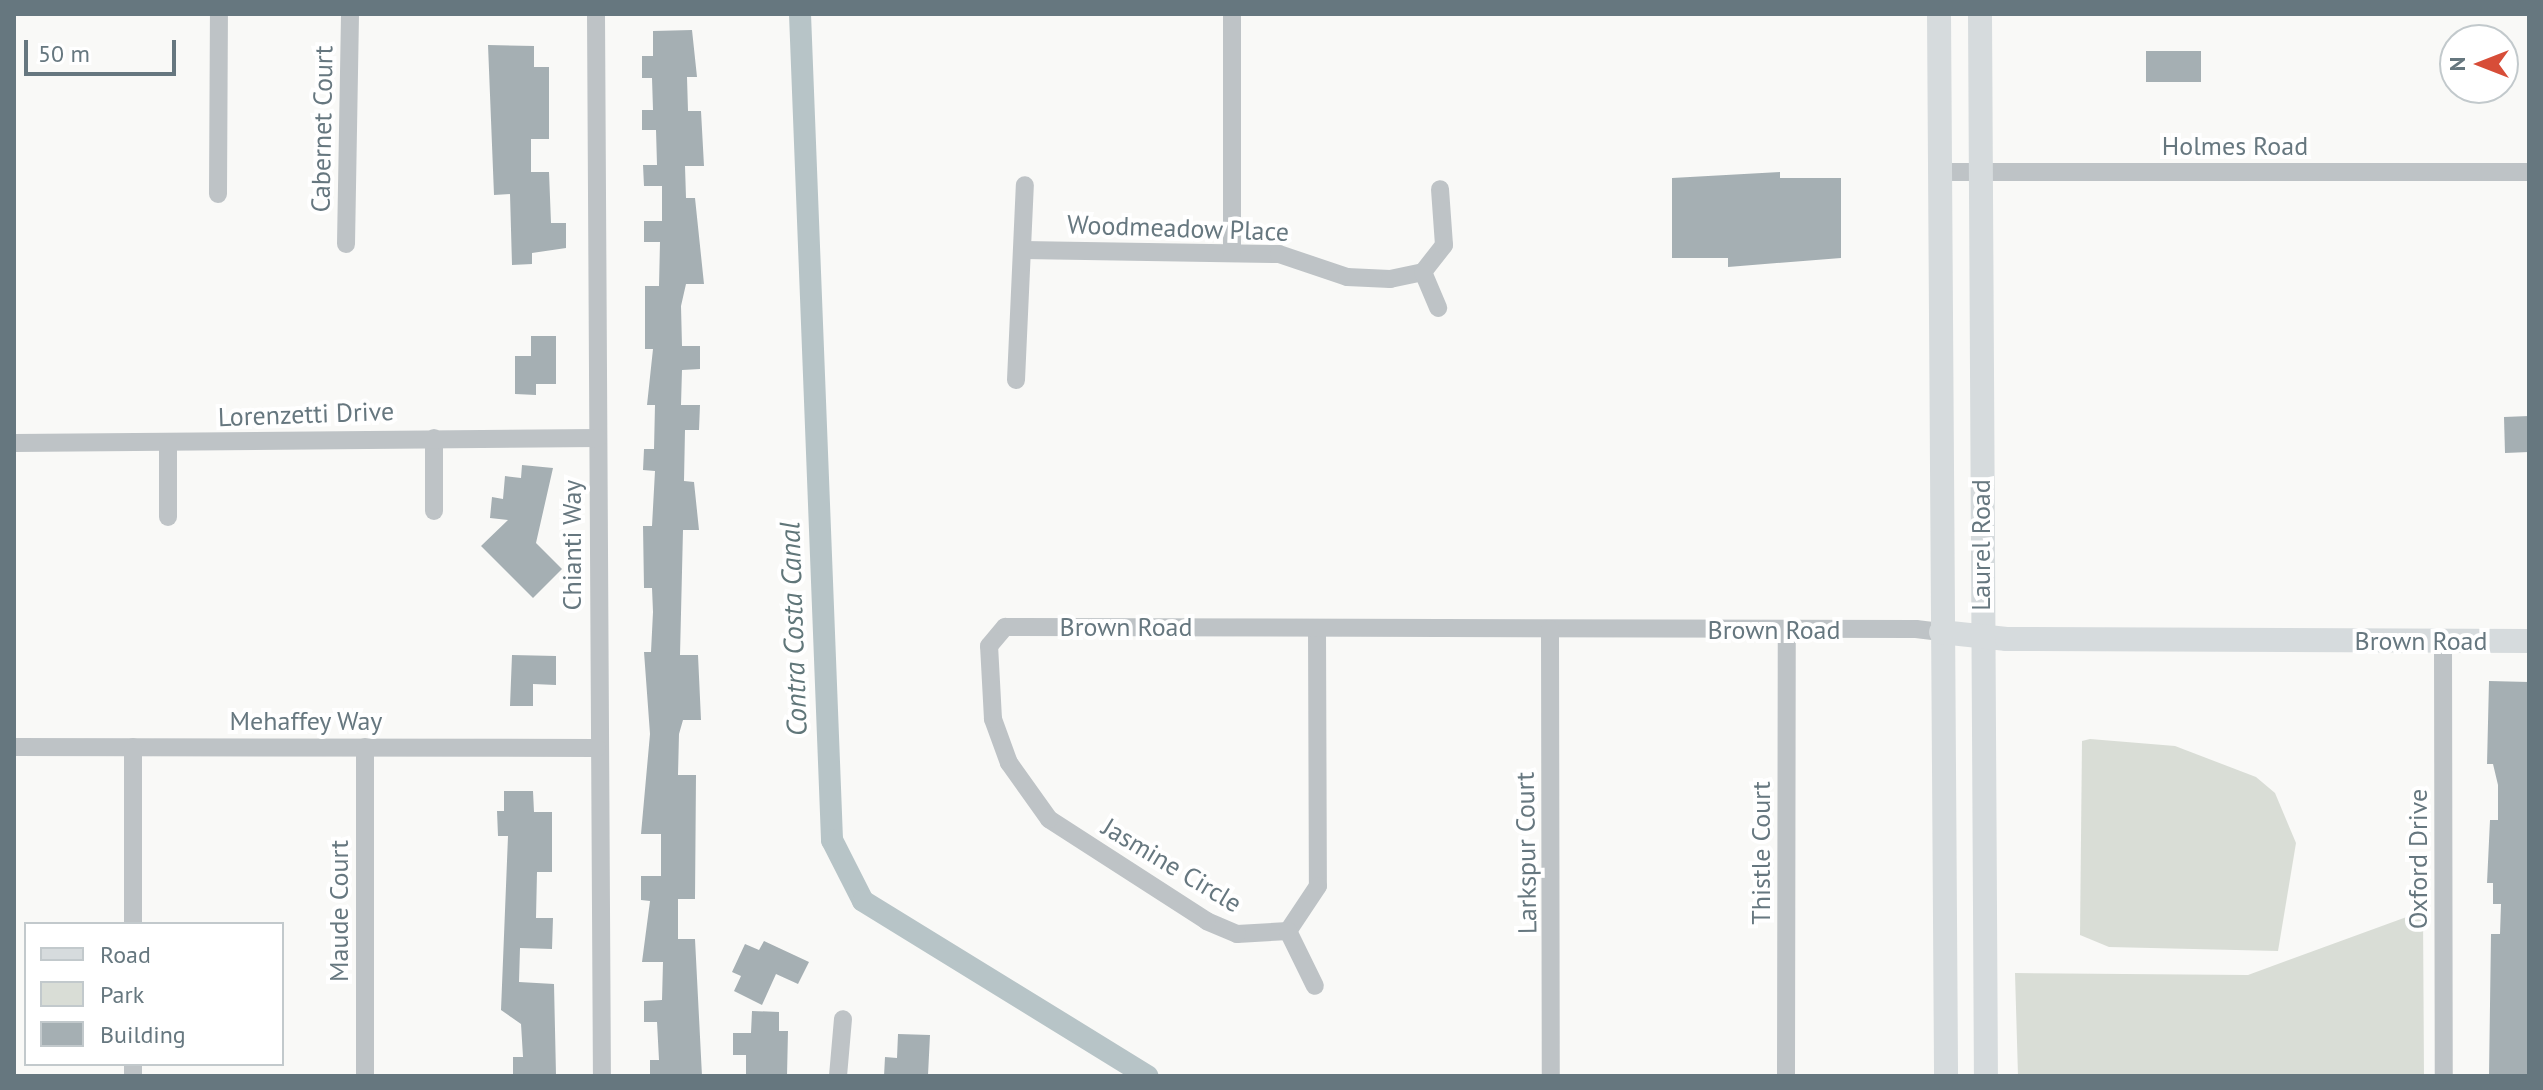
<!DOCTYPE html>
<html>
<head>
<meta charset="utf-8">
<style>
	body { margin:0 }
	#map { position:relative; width:2543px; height:1090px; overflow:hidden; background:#f9f9f7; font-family:"PT Sans",sans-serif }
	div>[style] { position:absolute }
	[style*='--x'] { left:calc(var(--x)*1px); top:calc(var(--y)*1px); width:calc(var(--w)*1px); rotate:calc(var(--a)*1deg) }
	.green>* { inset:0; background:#d9ddd6 }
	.canal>* { height:22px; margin:-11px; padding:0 11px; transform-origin:11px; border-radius:11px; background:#b7c4c7 }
	.building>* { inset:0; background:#a5afb3 }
	.street>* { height:18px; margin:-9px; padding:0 9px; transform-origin:9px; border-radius:9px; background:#bec3c6 }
	.secondary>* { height:24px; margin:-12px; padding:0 12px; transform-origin:12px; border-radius:12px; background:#d6dbdd }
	span { translate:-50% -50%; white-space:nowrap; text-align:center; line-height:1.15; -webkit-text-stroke:8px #fff; paint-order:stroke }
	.street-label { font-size:26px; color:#66777f }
	.water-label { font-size:28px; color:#607679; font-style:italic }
	.frame { position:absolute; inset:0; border:16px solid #66777f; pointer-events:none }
	.legend { position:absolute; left:24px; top:922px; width:260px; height:144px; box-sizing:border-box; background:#fff; border:2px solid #c2c9cc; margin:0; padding:10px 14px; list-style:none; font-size:24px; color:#66777f }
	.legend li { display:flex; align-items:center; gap:16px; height:40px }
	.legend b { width:40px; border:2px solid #c2c9cc }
	.north { position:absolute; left:2439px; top:24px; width:80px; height:80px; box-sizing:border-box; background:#fff; border:2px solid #c2c9cc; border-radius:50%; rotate:270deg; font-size:22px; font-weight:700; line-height:32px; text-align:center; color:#66777f }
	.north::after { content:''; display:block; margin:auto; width:28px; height:36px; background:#d74d38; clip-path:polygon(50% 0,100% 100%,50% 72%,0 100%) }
	.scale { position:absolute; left:24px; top:40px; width:152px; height:36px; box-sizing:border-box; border:4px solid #66777f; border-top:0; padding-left:10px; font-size:24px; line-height:28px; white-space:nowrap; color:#66777f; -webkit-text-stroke:6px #fff; paint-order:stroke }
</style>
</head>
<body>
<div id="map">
	<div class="green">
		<div style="clip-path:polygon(2090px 739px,2175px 746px,2256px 777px,2275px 793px,2296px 843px,2278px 951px,2109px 947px,2080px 935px,2082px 741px)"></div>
		<div style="clip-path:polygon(2423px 911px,2424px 1076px,2018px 1076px,2015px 973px,2248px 975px)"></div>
	</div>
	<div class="canal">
		<div style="--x:800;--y:14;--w:827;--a:87.78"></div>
		<div style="--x:832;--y:840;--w:68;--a:63.1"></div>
		<div style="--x:863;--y:901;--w:334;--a:31.6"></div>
	</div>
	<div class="building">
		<div style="clip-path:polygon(692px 30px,697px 77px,687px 77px,688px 111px,701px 111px,704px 166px,685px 166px,686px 198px,695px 198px,704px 284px,686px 284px,681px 306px,682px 346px,700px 346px,700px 369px,682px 370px,681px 405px,700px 405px,699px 430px,685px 430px,684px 481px,694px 482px,699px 530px,683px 530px,680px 655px,698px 655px,701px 720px,683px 720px,679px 734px,678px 775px,696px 775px,695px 899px,678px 899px,678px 939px,695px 939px,702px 1076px,650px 1076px,650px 1060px,659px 1060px,657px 1022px,644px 1022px,644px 1001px,662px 1000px,663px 962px,642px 962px,650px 901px,641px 900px,641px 876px,661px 876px,661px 834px,641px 834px,650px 734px,644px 652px,651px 652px,653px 612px,652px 588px,644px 588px,643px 526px,652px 526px,655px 471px,643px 470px,644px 449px,654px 449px,655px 405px,647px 405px,653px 349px,645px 349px,645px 286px,659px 286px,660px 242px,644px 242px,644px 221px,662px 221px,662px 186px,644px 186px,643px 165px,657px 165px,656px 130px,642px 130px,642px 110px,653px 110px,652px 78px,642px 78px,642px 56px,653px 56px,653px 31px)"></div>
		<div style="clip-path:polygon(488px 45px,534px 46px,534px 67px,549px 67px,549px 139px,531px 139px,531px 172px,549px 172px,551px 223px,566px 223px,566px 248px,532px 253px,532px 264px,512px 265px,510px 194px,494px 195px)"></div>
		<div style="clip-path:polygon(2146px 51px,2201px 51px,2201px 82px,2146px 82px)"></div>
		<div style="clip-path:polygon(1780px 172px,1780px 178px,1841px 178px,1841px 258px,1728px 267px,1728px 258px,1672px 258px,1672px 178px)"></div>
		<div style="clip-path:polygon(531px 336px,556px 336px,556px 384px,536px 384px,536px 395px,515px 394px,515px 356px,531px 356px)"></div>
		<div style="clip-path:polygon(2529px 416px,2529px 452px,2505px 453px,2504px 417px)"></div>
		<div style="clip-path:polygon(522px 465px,553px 468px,536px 543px,562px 569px,533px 598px,481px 546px,508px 520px,490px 518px,492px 497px,503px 499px,505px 476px,521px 478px)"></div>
		<div style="clip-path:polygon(512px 655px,556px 656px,556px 685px,533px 684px,533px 706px,510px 706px)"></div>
		<div style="clip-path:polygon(2489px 681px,2529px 682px,2529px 1076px,2489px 1076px,2491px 934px,2500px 934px,2501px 904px,2493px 904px,2493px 883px,2487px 883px,2490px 820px,2498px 820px,2498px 785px,2493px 764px,2487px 764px)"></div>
		<div style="clip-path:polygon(504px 791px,533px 791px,534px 812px,552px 812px,552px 872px,537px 872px,536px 918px,553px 918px,552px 949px,520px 948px,519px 982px,554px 984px,556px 1075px,513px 1076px,513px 1057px,523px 1057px,521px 1024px,501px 1010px,508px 836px,498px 836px,497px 811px,504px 811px)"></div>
		<div style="clip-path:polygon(764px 941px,809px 962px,798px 984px,776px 974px,762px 1005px,734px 991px,741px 976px,732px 972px,745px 944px,759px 950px)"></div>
		<div style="clip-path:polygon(752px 1011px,779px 1012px,779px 1031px,788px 1031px,787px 1076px,746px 1076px,746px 1055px,733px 1055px,733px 1033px,751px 1033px)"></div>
		<div style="clip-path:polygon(898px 1034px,930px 1035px,928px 1075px,884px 1076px,885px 1057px,897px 1058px)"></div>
	</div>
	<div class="street">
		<div style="--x:596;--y:14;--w:1062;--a:89.68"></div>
		<div style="--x:1940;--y:172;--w:589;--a:0"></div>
		<div style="--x:218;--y:194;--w:180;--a:-89.7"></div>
		<div style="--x:346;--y:244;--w:230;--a:-89"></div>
		<div style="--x:1023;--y:250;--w:256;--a:0.9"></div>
		<div style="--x:1279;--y:254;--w:72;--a:18.7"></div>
		<div style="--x:1347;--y:277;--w:43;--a:2.7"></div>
		<div style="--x:1390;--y:279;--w:34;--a:-12"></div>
		<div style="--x:1423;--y:272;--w:34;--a:-52"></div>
		<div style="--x:1444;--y:245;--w:56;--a:-94.1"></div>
		<div style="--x:1232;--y:253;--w:239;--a:-90"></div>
		<div style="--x:1423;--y:272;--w:39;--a:67"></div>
		<div style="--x:1016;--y:380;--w:195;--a:-87.4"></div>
		<div style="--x:434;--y:438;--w:73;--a:90"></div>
		<div style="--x:14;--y:443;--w:584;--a:-0.49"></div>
		<div style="--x:168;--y:443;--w:74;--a:90"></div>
		<div style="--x:1317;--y:628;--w:258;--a:89.8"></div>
		<div style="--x:1318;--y:886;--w:54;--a:123.7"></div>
		<div style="--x:1288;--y:931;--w:51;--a:176.6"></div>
		<div style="--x:1237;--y:934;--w:33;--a:-157"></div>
		<div style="--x:1207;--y:921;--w:188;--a:-147.2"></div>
		<div style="--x:1049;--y:819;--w:69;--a:-125.5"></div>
		<div style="--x:1009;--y:763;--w:47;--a:-110"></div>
		<div style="--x:993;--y:719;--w:73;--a:-93.1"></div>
		<div style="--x:989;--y:646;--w:25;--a:-50"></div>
		<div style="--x:1005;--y:627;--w:911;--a:0.13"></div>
		<div style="--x:1916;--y:629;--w:25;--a:7"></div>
		<div style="--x:1550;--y:629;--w:447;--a:89.9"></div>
		<div style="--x:2443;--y:641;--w:435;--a:89.9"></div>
		<div style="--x:14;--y:747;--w:583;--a:0.1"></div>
		<div style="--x:133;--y:747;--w:177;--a:90"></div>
		<div style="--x:365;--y:747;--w:329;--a:90"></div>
		<div style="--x:1288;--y:931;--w:61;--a:63.9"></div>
		<div style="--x:133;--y:1064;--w:12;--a:90"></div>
		<div style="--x:838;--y:1076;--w:57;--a:-85"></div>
		<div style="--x:1786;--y:1076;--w:446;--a:-89.9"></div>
	</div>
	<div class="secondary">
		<div style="--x:1939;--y:14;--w:1062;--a:89.62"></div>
		<div style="--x:1980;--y:14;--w:1062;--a:89.68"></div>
		<div style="--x:1941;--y:632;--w:66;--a:6.1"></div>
		<div style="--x:2007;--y:639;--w:522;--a:0.22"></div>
	</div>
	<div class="street-label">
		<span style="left:322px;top:129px;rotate:-89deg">Cabernet Court</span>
		<span style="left:2235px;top:146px">Holmes Road</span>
		<span style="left:1178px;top:228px;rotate:2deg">Woodmeadow Place</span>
		<span style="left:306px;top:414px;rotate:-2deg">Lorenzetti Drive</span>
		<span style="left:572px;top:545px;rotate:-90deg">Chianti Way</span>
		<span style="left:1981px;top:545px;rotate:-90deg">Laurel Road</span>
		<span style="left:1126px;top:627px">Brown Road</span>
		<span style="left:1774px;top:630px">Brown Road</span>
		<span style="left:2421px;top:641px">Brown Road</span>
		<span style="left:306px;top:721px">Mehaffey Way</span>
		<span style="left:1526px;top:853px;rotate:-91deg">Larkspur Court</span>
		<span style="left:1761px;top:853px;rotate:-90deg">Thistle Court</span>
		<span style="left:2418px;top:859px;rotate:-90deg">Oxford Drive</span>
		<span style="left:1172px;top:865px;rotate:31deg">Jasmine Circle</span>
		<span style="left:339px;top:911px;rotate:-90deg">Maude Court</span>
	</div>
	<div class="water-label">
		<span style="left:793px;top:629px;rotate:-92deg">Contra Costa Canal</span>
	</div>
	<div class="frame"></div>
	<ul class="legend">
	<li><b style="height:10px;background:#d6dbdd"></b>Road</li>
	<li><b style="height:22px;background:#d9ddd6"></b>Park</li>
	<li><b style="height:22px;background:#a5afb3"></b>Building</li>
	</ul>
	<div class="north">N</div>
	<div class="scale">50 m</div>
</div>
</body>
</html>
